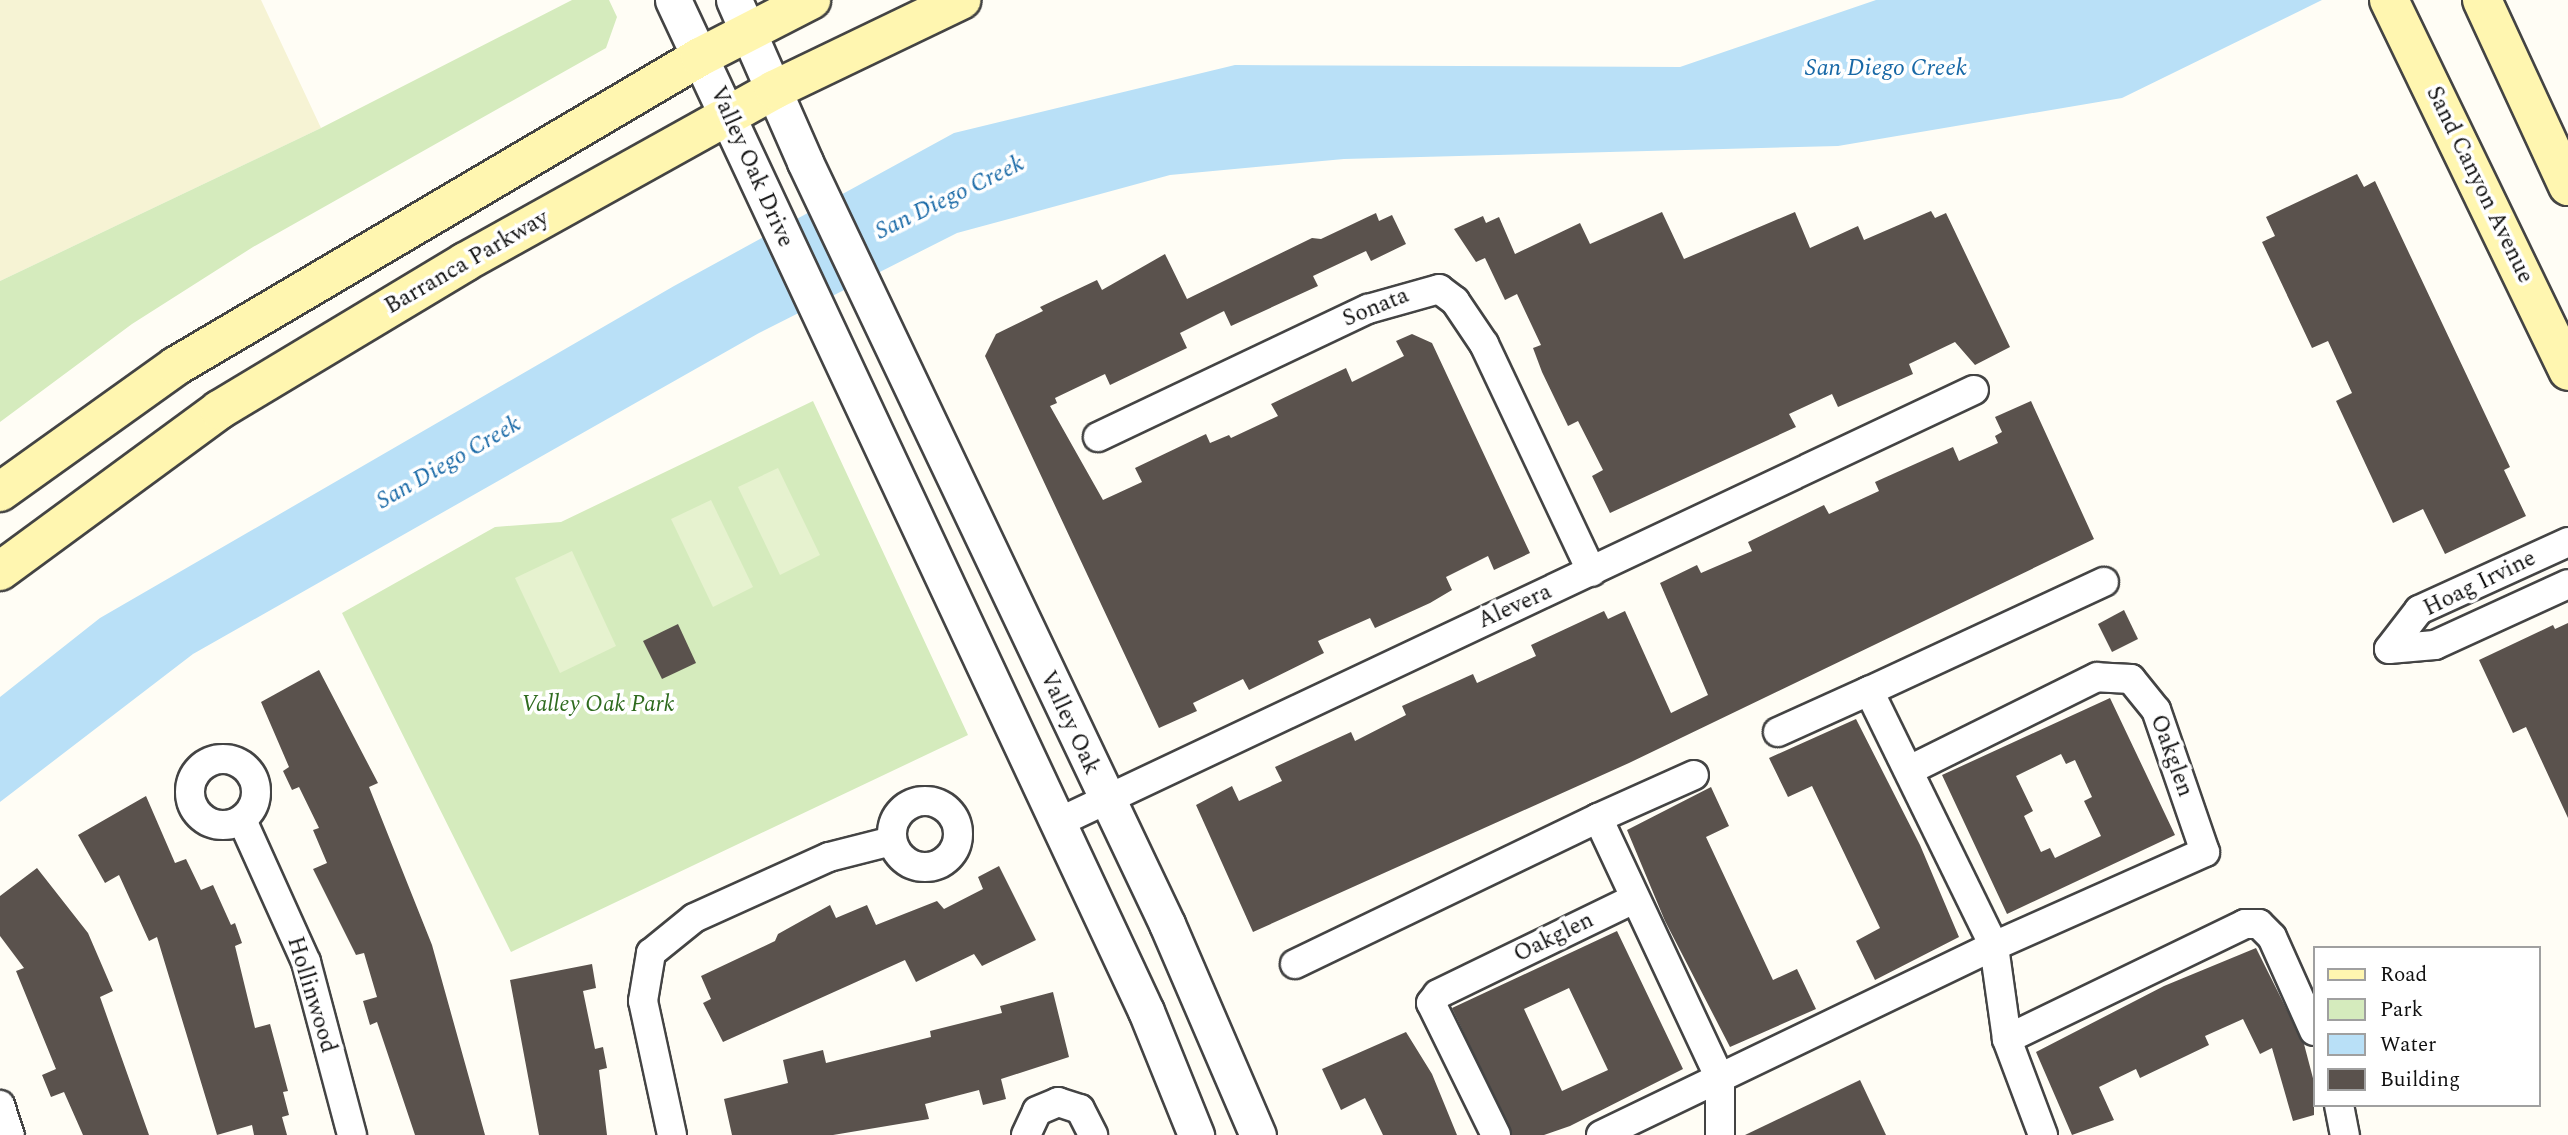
<!DOCTYPE html>
<html>
<head>
<meta charset="utf-8">
<style>
	body { margin:0 }
	#map { position:relative; width:2568px; height:1135px; overflow:hidden; background:#fffdf5; font-family:Spectral,serif }
	div>[style] { position:absolute }
	[style*='--x'] { left:calc(var(--x)*1px); top:calc(var(--y)*1px); width:calc(var(--w)*1px); rotate:calc(var(--a)*1deg) }
	.farmland>* { inset:0; background:#f6f3d4 }
	.green>* { inset:0; background:#d5ebbd }
	.pitch>* { inset:0; background:#e6f2cf }
	.water>* { inset:0; background:#b9e0f7 }
	.building>* { inset:0; background:#5a524d }
	.roads { filter:drop-shadow(2px 0 #444) drop-shadow(-2px 0 #444) drop-shadow(0 2px #444) drop-shadow(0 -2px #444) }
	.minor>* { height:28px; margin:-14px; padding:0 14px; transform-origin:14px; border-radius:14px; background:#fff }
	.minor>.ring { margin:-14px; padding:0; box-sizing:content-box; background:none; border:28px solid #fff; border-radius:50% }
	.tertiary>* { height:35px; margin:-17.5px; padding:0 17.5px; transform-origin:17.5px; border-radius:17.5px; background:#fff }
	.secondary>* { height:38px; margin:-19px; padding:0 19px; transform-origin:19px; border-radius:19px; background:#fff6b0 }
	span { translate:-50% -50%; white-space:nowrap; text-align:center; line-height:1.15; -webkit-text-stroke:7px #fff; paint-order:stroke }
	.street-label { font-size:23px; color:#111 }
	.park-label { font-size:23px; color:#2f6b1f; font-style:italic }
	.water-label { font-size:24px; color:#1768a6; font-style:italic }
	.legend { position:absolute; left:2313px; top:946px; width:228px; height:161px; box-sizing:border-box; background:#fff; border:2px solid #a0a0a0; margin:0; padding:9px 12px; list-style:none; font-size:21px; color:#111 }
	.legend li { display:flex; align-items:center; gap:14px; height:35px }
	.legend b { width:35px; border:2px solid #a0a0a0 }
</style>
</head>
<body>
<div id="map">
	<div class="farmland">
		<div style="clip-path:polygon(0 0,261px 0,321px 128px,0 281px)"></div>
	</div>
	<div class="green">
		<div style="clip-path:polygon(572px 0,609px 0,617px 17px,606px 48px,253px 247px,132px 324px,0 422px,0 281px,321px 128px)"></div>
		<div style="clip-path:polygon(813px 401px,968px 735px,511px 952px,342px 613px,495px 527px,561px 522px)"></div>
	</div>
	<div class="pitch">
		<div style="clip-path:polygon(778px 468px,820px 555px,780px 575px,738px 487px)"></div>
		<div style="clip-path:polygon(711px 500px,753px 587px,713px 607px,671px 519px)"></div>
		<div style="clip-path:polygon(572px 551px,616px 646px,560px 673px,515px 578px)"></div>
	</div>
	<div class="water">
		<div style="clip-path:polygon(1876px 0,2322px 0,2122px 98px,1838px 146px,1344px 159px,1170px 175px,957px 233px,759px 333px,193px 654px,0 802px,0 697px,100px 618px,674px 286px,954px 133px,1235px 65px,1680px 67px)"></div>
	</div>
	<div class="building">
		<div style="clip-path:polygon(2357px 174px,2364px 187px,2375px 181px,2510px 467px,2504px 470px,2526px 516px,2445px 554px,2423px 509px,2393px 523px,2336px 401px,2352px 393px,2328px 341px,2312px 348px,2262px 242px,2275px 236px,2266px 217px)"></div>
		<div style="clip-path:polygon(1931px 211px,1935px 218px,1946px 213px,2010px 347px,1975px 365px,1955px 342px,1909px 364px,1913px 374px,1838px 407px,1832px 394px,1789px 414px,1796px 427px,1610px 513px,1592px 476px,1603px 470px,1578px 421px,1568px 426px,1542px 372px,1533px 348px,1541px 345px,1517px 294px,1505px 300px,1485px 258px,1476px 262px,1454px 229px,1483px 216px,1486px 223px,1499px 217px,1515px 254px,1580px 223px,1590px 244px,1662px 212px,1684px 259px,1795px 212px,1810px 248px,1858px 226px,1864px 240px)"></div>
		<div style="clip-path:polygon(1376px 213px,1379px 221px,1392px 215px,1406px 244px,1371px 261px,1366px 251px,1313px 276px,1318px 286px,1231px 326px,1224px 311px,1180px 333px,1187px 348px,1110px 385px,1105px 374px,1055px 398px,1057px 403px,1050px 406px,1103px 500px,1142px 482px,1135px 468px,1158px 457px,1206px 434px,1210px 443px,1229px 435px,1231px 438px,1278px 416px,1271px 404px,1346px 368px,1352px 382px,1404px 356px,1396px 341px,1412px 334px,1432px 343px,1530px 553px,1494px 570px,1488px 556px,1446px 577px,1452px 590px,1430px 603px,1375px 628px,1370px 618px,1318px 641px,1324px 653px,1249px 690px,1243px 679px,1193px 703px,1197px 711px,1159px 728px,985px 356px,996px 334px,1043px 311px,1040px 307px,1097px 280px,1102px 290px,1165px 254px,1187px 299px,1312px 238px,1321px 239px)"></div>
		<div style="clip-path:polygon(2031px 401px,2094px 539px,1629px 763px,1253px 932px,1196px 805px,1232px 786px,1239px 801px,1282px 781px,1275px 767px,1351px 732px,1355px 741px,1406px 715px,1402px 706px,1473px 674px,1477px 683px,1536px 656px,1531px 645px,1604px 611px,1608px 619px,1625px 611px,1671px 713px,1708px 695px,1660px 583px,1697px 565px,1701px 573px,1752px 551px,1748px 542px,1824px 505px,1829px 514px,1879px 491px,1875px 482px,1953px 447px,1959px 461px,1998px 443px,1995px 436px,2002px 432px,1995px 417px)"></div>
		<div style="clip-path:polygon(2124px 610px,2138px 639px,2112px 652px,2098px 624px)"></div>
		<div style="clip-path:polygon(2568px 623px,2568px 818px,2526px 727px,2513px 733px,2479px 660px,2553px 625px,2555px 629px)"></div>
		<div style="clip-path:polygon(678px 624px,696px 663px,662px 679px,643px 641px)"></div>
		<div style="clip-path:polygon(319px 670px,378px 783px,369px 787px,432px 945px,485px 1135px,415px 1135px,377px 1022px,370px 1025px,363px 1001px,377px 997px,364px 953px,356px 955px,313px 869px,327px 863px,313px 830px,319px 828px,299px 787px,292px 790px,283px 771px,289px 767px,261px 702px)"></div>
		<div style="clip-path:polygon(evenodd,2110px 698px,2175px 835px,2007px 914px,1942px 775px,2110px 698px,2061px 754px,2066px 764px,2075px 760px,2092px 797px,2084px 801px,2101px 836px,2055px 858px,2050px 848px,2041px 852px,2024px 816px,2033px 811px,2016px 776px,2061px 754px)"></div>
		<div style="clip-path:polygon(1856px 719px,1920px 845px,1959px 937px,1875px 980px,1856px 941px,1880px 928px,1812px 786px,1788px 797px,1769px 758px)"></div>
		<div style="clip-path:polygon(1711px 787px,1729px 826px,1706px 837px,1773px 980px,1797px 969px,1816px 1009px,1730px 1047px,1665px 921px,1627px 830px)"></div>
		<div style="clip-path:polygon(146px 796px,175px 863px,186px 859px,201px 890px,213px 885px,231px 925px,235px 923px,242px 943px,235px 946px,255px 1028px,270px 1024px,288px 1091px,283px 1092px,289px 1115px,282px 1117px,287px 1135px,254px 1135px,252px 1125px,217px 1135px,157px 937px,149px 941px,119px 875px,105px 883px,78px 835px)"></div>
		<div style="clip-path:polygon(999px 866px,1036px 940px,982px 966px,974px 954px,916px 982px,905px 960px,723px 1042px,703px 1003px,711px 999px,701px 976px,775px 941px,778px 934px,830px 905px,836px 918px,867px 905px,876px 925px,937px 901px,944px 909px,983px 889px,978px 877px)"></div>
		<div style="clip-path:polygon(37px 868px,88px 933px,113px 991px,100px 997px,149px 1135px,83px 1135px,64px 1092px,51px 1097px,42px 1075px,56px 1069px,16px 971px,24px 968px,0 936px,0 896px)"></div>
		<div style="clip-path:polygon(evenodd,1617px 931px,1683px 1069px,1570px 1126px,1544px 1135px,1512px 1135px,1452px 1008px,1617px 931px,1569px 988px,1608px 1070px,1562px 1091px,1524px 1009px,1569px 988px)"></div>
		<div style="clip-path:polygon(2256px 948px,2304px 1044px,2314px 1082px,2314px 1115px,2293px 1121px,2272px 1048px,2260px 1054px,2243px 1019px,2205px 1036px,2209px 1045px,2140px 1078px,2136px 1069px,2099px 1087px,2114px 1120px,2072px 1135px,2036px 1052px,2164px 986px)"></div>
		<div style="clip-path:polygon(592px 964px,596px 988px,583px 991px,595px 1049px,603px 1047px,607px 1068px,599px 1070px,607px 1135px,539px 1135px,510px 980px)"></div>
		<div style="clip-path:polygon(1053px 992px,1069px 1057px,1001px 1079px,1006px 1099px,983px 1105px,979px 1090px,925px 1104px,929px 1119px,833px 1135px,732px 1135px,724px 1099px,788px 1083px,783px 1060px,823px 1050px,826px 1063px,931px 1037px,930px 1031px,1002px 1013px,1000px 1006px)"></div>
		<div style="clip-path:polygon(1406px 1032px,1432px 1074px,1457px 1135px,1383px 1135px,1365px 1098px,1341px 1110px,1322px 1069px)"></div>
		<div style="clip-path:polygon(1860px 1080px,1886px 1135px,1745px 1135px)"></div>
	</div>
	<div class="roads">
		<div class="minor">
			<div style="--x:1098;--y:437;--w:299;--a:-25.4"></div>
			<div style="--x:1368;--y:309;--w:74;--a:-15.7"></div>
			<div style="--x:1439;--y:289;--w:20;--a:37"></div>
			<div style="--x:1455;--y:301;--w:52;--a:56"></div>
			<div style="--x:1484;--y:344;--w:252;--a:64.7"></div>
			<div style="--x:2389;--y:649;--w:49;--a:-52.4"></div>
			<div style="--x:2419;--y:610;--w:164;--a:-24.5"></div>
			<div style="--x:2389;--y:649;--w:46;--a:-5"></div>
			<div style="--x:2435;--y:645;--w:146;--a:-24.6"></div>
			<div style="--x:1778;--y:732;--w:100;--a:-24.3"></div>
			<div class="ring" style="left:190px;top:759px;width:38px;height:38px"></div>
			<div class="ring" style="left:892px;top:801px;width:38px;height:38px"></div>
			<div style="--x:1598;--y:818;--w:105;--a:-24.1"></div>
			<div style="--x:242;--y:820;--w:156;--a:65.7"></div>
			<div style="--x:306;--y:962;--w:179;--a:75.1"></div>
			<div style="--x:1057;--y:823;--w:1014;--a:-25.28"></div>
			<div style="--x:1295;--y:964;--w:336;--a:-25.7"></div>
			<div style="--x:1598;--y:818;--w:288;--a:64.9"></div>
			<div style="--x:1720;--y:1079;--w:56;--a:90"></div>
			<div style="--x:2007;--y:1039;--w:264;--a:-25.8"></div>
			<div style="--x:2245;--y:924;--w:14;--a:0"></div>
			<div style="--x:2259;--y:924;--w:18;--a:45"></div>
			<div style="--x:2272;--y:937;--w:103;--a:65.9"></div>
			<div style="--x:0;--y:1105;--w:32;--a:72"></div>
			<div style="--x:2339;--y:1105;--w:31;--a:79"></div>
			<div style="--x:672;--y:1135;--w:137;--a:-102.2"></div>
			<div style="--x:643;--y:1001;--w:49;--a:-80.5"></div>
			<div style="--x:651;--y:953;--w:55;--a:-39.1"></div>
			<div style="--x:694;--y:918;--w:148;--a:-24.3"></div>
			<div style="--x:829;--y:857;--w:65;--a:-14.3"></div>
			<div style="--x:1026;--y:1135;--w:26;--a:-65"></div>
			<div style="--x:1037;--y:1111;--w:23;--a:-23"></div>
			<div style="--x:1058;--y:1102;--w:23;--a:18"></div>
			<div style="--x:1080;--y:1109;--w:29;--a:63"></div>
			<div style="--x:1496;--y:1135;--w:147;--a:-116.2"></div>
			<div style="--x:1431;--y:1003;--w:11;--a:-52"></div>
			<div style="--x:1438;--y:994;--w:216;--a:-25.9"></div>
			<div style="--x:1601;--y:1135;--w:436;--a:-25.7"></div>
			<div style="--x:1994;--y:946;--w:231;--a:-24"></div>
			<div style="--x:2205;--y:852;--w:150;--a:-109"></div>
			<div style="--x:2156;--y:710;--w:40;--a:-129"></div>
			<div style="--x:2131;--y:679;--w:34;--a:-177"></div>
			<div style="--x:2097;--y:677;--w:209;--a:153.6"></div>
			<div style="--x:2043;--y:1135;--w:103;--a:-110.6"></div>
			<div style="--x:2007;--y:1039;--w:94;--a:-98"></div>
			<div style="--x:1994;--y:946;--w:284;--a:-116.1"></div>
			<div style="--x:1869;--y:691;--w:259;--a:-24.9"></div>
		</div>
		<div class="tertiary">
			<div style="--x:673;--y:0;--w:1116;--a:64.93"></div>
			<div style="--x:1146;--y:1011;--w:134;--a:68"></div>
			<div style="--x:734;--y:0;--w:177;--a:66.3"></div>
			<div style="--x:805;--y:162;--w:844;--a:64.59"></div>
			<div style="--x:1167;--y:924;--w:230;--a:66.7"></div>
		</div>
		<div class="secondary">
			<div style="--x:2389;--y:0;--w:412;--a:64.2"></div>
			<div style="--x:2482;--y:0;--w:205;--a:65.2"></div>
			<div style="--x:0;--y:492;--w:216;--a:-35.6"></div>
			<div style="--x:176;--y:366;--w:608;--a:-30.53"></div>
			<div style="--x:700;--y:57;--w:125;--a:-27.2"></div>
			<div style="--x:0;--y:571;--w:272;--a:-36.3"></div>
			<div style="--x:219;--y:410;--w:287;--a:-31"></div>
			<div style="--x:465;--y:262;--w:354;--a:-29.1"></div>
			<div style="--x:774;--y:90;--w:208;--a:-25.7"></div>
		</div>
	</div>
	<div class="street-label">
		<span style="left:751px;top:167px;rotate:66deg">Valley Oak Drive</span>
		<span style="left:2479px;top:185px;rotate:64deg">Sand Canyon Avenue</span>
		<span style="left:467px;top:263px;rotate:-30deg">Barranca Parkway</span>
		<span style="left:1376px;top:308px;rotate:-22deg">Sonata</span>
		<span style="left:2480px;top:584px;rotate:-26deg">Hoag Irvine</span>
		<span style="left:1515px;top:607px;rotate:-24deg">Alevera</span>
		<span style="left:1069px;top:723px;rotate:65deg">Valley Oak</span>
		<span style="left:2171px;top:756px;rotate:70deg">Oakglen</span>
		<span style="left:1554px;top:938px;rotate:-26deg">Oakglen</span>
		<span style="left:311px;top:995px;rotate:73deg">Hollinwood</span>
	</div>
	<div class="park-label">
		<span style="left:598px;top:705px">Valley Oak Park</span>
	</div>
	<div class="water-label">
		<span style="left:1886px;top:69px">San Diego Creek</span>
		<span style="left:950px;top:198px;rotate:-26deg">San Diego Creek</span>
		<span style="left:449px;top:463px;rotate:-30deg">San Diego Creek</span>
	</div>
	<ul class="legend">
	<li><b style="height:9px;background:#fff6b0"></b>Road</li>
	<li><b style="height:19px;background:#d5ebbd"></b>Park</li>
	<li><b style="height:19px;background:#b9e0f7"></b>Water</li>
	<li><b style="height:19px;background:#5a524d"></b>Building</li>
	</ul>
</div>
</body>
</html>
